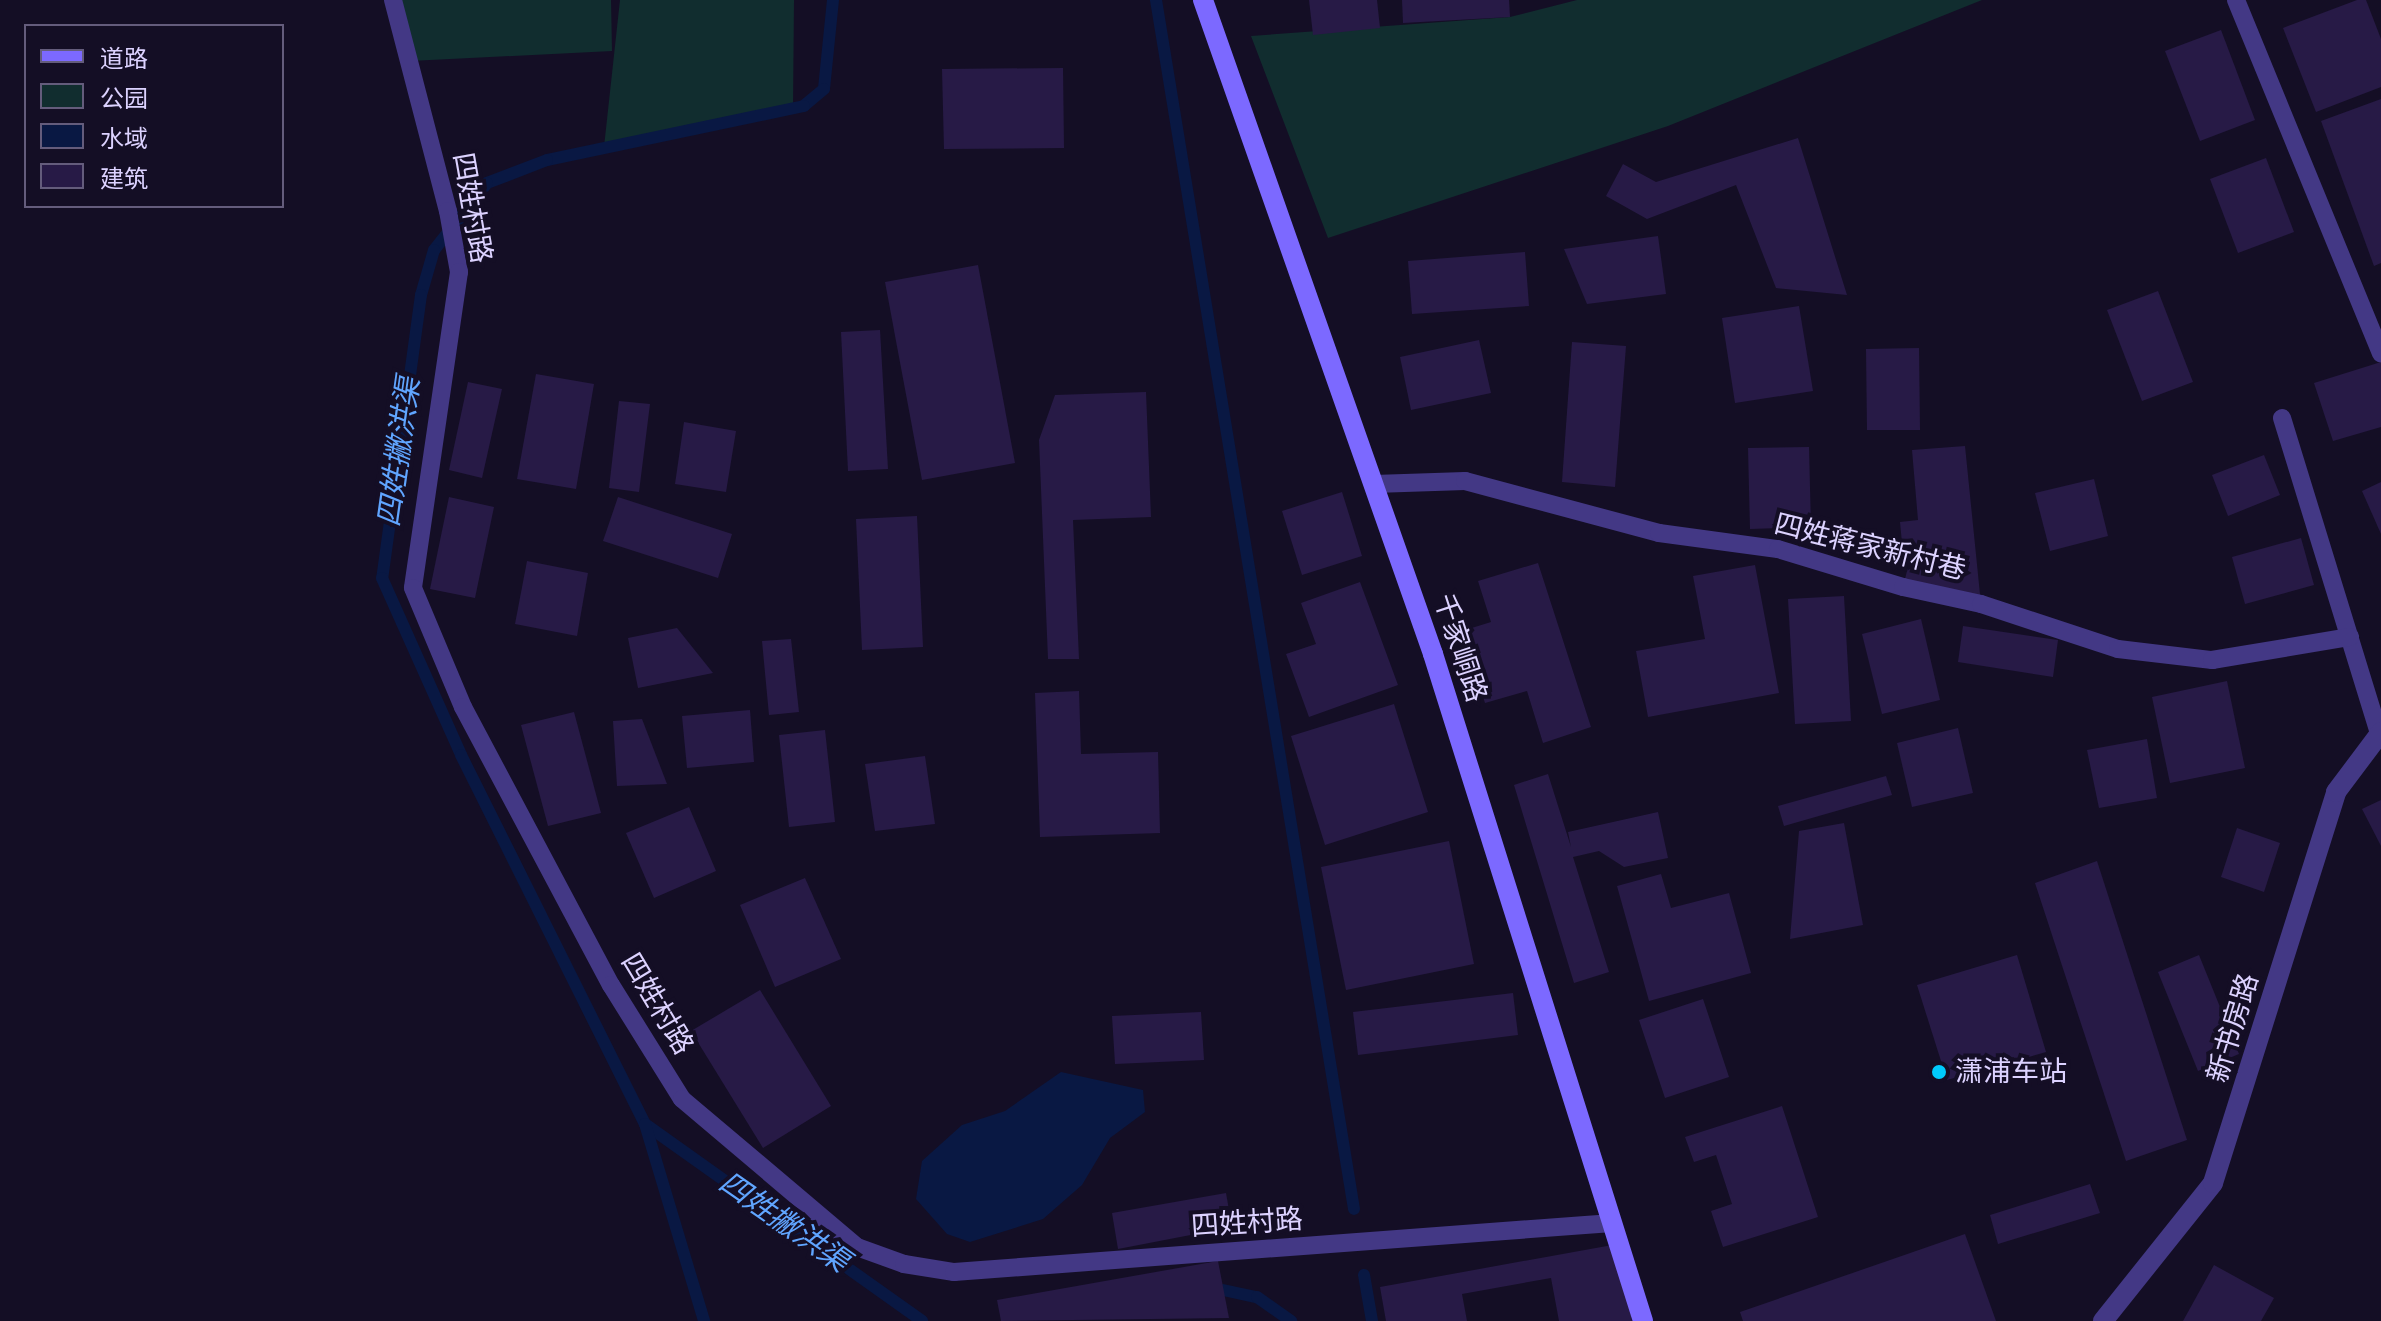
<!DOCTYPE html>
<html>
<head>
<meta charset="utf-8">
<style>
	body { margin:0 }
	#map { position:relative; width:2381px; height:1321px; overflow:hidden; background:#140e25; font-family:Arial,"Noto Sans SC",sans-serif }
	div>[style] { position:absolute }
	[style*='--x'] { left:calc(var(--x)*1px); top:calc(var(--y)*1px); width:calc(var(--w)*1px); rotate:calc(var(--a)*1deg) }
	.green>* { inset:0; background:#112d2f }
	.water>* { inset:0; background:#091843 }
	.stream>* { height:12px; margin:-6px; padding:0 6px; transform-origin:6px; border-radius:6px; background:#091843 }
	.building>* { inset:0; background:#271a46 }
	.service>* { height:18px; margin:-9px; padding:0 9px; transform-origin:9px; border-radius:9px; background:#433885 }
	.tertiary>* { height:20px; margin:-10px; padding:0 10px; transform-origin:10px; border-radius:10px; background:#433885 }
	.secondary>* { height:20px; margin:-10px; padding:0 10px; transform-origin:10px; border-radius:10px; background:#7c69ff }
	.dots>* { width:22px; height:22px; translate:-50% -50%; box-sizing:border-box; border:4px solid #140e25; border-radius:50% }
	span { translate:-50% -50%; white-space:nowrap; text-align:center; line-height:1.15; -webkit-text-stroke:8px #140e25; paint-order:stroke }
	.street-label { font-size:28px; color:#dcd2ff }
	.poi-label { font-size:28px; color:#dcd2ff }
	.left { translate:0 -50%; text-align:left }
	.water-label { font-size:30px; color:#60a5ff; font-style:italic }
	.legend { position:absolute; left:24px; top:24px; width:260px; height:184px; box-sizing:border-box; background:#140e25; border:2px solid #645c7c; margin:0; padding:10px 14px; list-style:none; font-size:24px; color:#dcd2ff }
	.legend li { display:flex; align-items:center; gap:16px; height:40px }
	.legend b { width:40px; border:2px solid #645c7c }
</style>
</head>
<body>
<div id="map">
	<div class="green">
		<div style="clip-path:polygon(393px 0,611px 0,612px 51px,410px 61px)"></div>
		<div style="clip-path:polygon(620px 0,794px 0,793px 108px,604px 147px)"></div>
		<div style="clip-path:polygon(1577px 0,1982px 0,1668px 126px,1328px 238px,1251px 36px,1510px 17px)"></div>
	</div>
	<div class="water">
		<div style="clip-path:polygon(1061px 1072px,1143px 1090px,1145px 1112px,1110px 1138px,1082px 1185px,1043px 1219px,970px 1242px,947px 1234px,916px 1199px,922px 1161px,962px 1125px,1005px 1111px)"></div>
	</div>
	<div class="stream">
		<div style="--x:833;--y:0;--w:89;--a:95.8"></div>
		<div style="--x:824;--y:89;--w:26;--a:140"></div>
		<div style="--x:804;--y:106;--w:263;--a:168.1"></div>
		<div style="--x:547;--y:160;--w:64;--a:159"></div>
		<div style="--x:487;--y:183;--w:85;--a:128.3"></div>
		<div style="--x:434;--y:250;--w:47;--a:106.1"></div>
		<div style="--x:421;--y:295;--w:286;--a:97.8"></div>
		<div style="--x:382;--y:578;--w:194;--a:65.9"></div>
		<div style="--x:461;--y:755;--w:412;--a:63.5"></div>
		<div style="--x:645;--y:1124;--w:340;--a:35.4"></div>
		<div style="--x:1156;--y:0;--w:1225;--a:80.7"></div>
		<div style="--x:645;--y:1124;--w:206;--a:73.3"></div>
		<div style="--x:1364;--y:1275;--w:47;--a:80.1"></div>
		<div style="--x:1223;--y:1290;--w:35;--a:12"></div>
		<div style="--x:1257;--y:1297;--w:42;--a:35.2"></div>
	</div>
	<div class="building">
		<div style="clip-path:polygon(1309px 0,1377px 0,1380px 28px,1313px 35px)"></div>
		<div style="clip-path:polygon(1402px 0,1509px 0,1510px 17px,1403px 23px)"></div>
		<div style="clip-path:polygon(2357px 0,2366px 0,2381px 39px,2381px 87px,2316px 112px,2283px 28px)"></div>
		<div style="clip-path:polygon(2221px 30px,2255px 120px,2200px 141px,2165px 51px)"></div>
		<div style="clip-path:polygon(1063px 68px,1064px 148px,944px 149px,942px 69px)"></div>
		<div style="clip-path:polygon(2381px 99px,2381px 263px,2374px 266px,2321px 121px)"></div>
		<div style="clip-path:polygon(1798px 138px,1847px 295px,1776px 288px,1736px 185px,1647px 219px,1606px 196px,1623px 164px,1656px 182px)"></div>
		<div style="clip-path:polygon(2266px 158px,2294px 232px,2238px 253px,2210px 179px)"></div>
		<div style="clip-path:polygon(1658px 236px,1666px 294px,1587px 304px,1564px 249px)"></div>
		<div style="clip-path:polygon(1525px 252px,1529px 306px,1412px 314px,1408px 261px)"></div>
		<div style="clip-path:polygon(978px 265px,1015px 463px,922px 480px,885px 282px)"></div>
		<div style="clip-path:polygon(2158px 291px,2193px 382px,2142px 401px,2107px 310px)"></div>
		<div style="clip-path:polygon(1799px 306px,1813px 391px,1735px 403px,1722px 318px)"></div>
		<div style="clip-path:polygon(880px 330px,888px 469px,848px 471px,841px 332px)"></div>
		<div style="clip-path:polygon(1479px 340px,1491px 393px,1411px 410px,1400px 357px)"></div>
		<div style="clip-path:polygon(1572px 342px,1626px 346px,1615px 487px,1562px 482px)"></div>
		<div style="clip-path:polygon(1919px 348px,1920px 430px,1867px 430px,1866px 349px)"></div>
		<div style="clip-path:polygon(2381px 362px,2381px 427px,2333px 441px,2314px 383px)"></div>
		<div style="clip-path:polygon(536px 374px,594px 384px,576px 489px,517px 479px)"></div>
		<div style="clip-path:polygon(468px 382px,502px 389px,482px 478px,449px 470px)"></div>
		<div style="clip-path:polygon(1146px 392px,1151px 517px,1073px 520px,1079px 659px,1048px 659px,1039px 440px,1055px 395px)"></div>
		<div style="clip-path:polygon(619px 401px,650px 404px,639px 492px,609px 488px)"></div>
		<div style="clip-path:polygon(684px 422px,736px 431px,726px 492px,675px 484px)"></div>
		<div style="clip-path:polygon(1965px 446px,1981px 604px,1903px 587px,1909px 563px,1923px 557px,1925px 548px,1902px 543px,1900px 522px,1918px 520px,1912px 450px)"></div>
		<div style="clip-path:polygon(1809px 447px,1811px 527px,1750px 529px,1748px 448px)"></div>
		<div style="clip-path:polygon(2264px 455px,2280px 495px,2228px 516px,2212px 475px)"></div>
		<div style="clip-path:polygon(2094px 479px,2108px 536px,2050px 551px,2035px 493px)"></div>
		<div style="clip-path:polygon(2381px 482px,2381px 534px,2362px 491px)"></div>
		<div style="clip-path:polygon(1342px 492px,1362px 556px,1302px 575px,1282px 511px)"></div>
		<div style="clip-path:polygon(449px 497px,494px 507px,475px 598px,430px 589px)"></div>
		<div style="clip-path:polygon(618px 497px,732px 534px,718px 578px,603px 541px)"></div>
		<div style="clip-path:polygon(917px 516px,923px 647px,862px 650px,856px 519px)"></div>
		<div style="clip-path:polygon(2301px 538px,2314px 585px,2245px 604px,2232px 557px)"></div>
		<div style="clip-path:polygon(527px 561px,588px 573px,577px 636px,515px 624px)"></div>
		<div style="clip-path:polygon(1538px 563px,1591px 727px,1543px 743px,1527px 691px,1485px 703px,1462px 631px,1491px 622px,1478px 581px)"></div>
		<div style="clip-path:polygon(1755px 565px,1779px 693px,1648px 717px,1636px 651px,1705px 639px,1693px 576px)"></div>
		<div style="clip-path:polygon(1360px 582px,1398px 685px,1309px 717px,1286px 654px,1316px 644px,1301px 603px)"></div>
		<div style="clip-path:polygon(1844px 596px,1851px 721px,1795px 724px,1788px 599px)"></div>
		<div style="clip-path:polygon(1921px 619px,1940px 700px,1882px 714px,1862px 634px)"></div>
		<div style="clip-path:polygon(1963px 626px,2058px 640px,2053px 677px,1958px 662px)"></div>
		<div style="clip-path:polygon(677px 628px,713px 673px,638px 688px,628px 638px)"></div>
		<div style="clip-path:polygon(791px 639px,799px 712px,769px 715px,762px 641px)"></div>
		<div style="clip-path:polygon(2227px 681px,2245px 768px,2170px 783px,2152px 697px)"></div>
		<div style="clip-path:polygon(1079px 691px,1081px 754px,1158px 752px,1160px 833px,1040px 837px,1035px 693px)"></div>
		<div style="clip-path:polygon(1394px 704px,1428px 812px,1325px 845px,1291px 736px)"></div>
		<div style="clip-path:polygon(750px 710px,754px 762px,687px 768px,682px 716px)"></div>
		<div style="clip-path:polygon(574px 712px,601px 813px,548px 826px,521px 725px)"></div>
		<div style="clip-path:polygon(642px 719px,667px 784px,617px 786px,613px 721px)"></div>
		<div style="clip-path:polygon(1958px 728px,1973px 793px,1912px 807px,1897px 743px)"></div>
		<div style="clip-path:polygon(825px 730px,835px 822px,789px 827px,779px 735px)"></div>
		<div style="clip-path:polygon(2147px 739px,2157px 798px,2099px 808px,2087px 750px)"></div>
		<div style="clip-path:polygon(925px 756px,935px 824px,875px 831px,865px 764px)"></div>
		<div style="clip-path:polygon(1548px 774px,1571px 847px,1568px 832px,1658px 812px,1668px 858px,1624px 867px,1599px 851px,1573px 857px,1609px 972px,1574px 983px,1514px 785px)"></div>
		<div style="clip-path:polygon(1886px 776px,1892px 795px,1784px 826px,1778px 806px)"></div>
		<div style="clip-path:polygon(2381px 800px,2381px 846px,2362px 809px)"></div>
		<div style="clip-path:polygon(689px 807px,716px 871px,654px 898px,626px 833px)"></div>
		<div style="clip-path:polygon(1844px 823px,1863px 925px,1790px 939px,1799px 831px)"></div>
		<div style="clip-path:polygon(2237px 828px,2280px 843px,2264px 892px,2221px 877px)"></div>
		<div style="clip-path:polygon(1449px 841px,1474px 964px,1346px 990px,1321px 867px)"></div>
		<div style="clip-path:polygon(2097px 861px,2187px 1140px,2126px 1161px,2035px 883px)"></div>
		<div style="clip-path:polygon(1661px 874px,1671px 908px,1729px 893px,1751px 973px,1649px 1001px,1617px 886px)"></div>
		<div style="clip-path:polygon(805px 878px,841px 959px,775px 987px,740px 905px)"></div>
		<div style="clip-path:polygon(2017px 955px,2046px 1052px,1947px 1080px,1917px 985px)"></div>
		<div style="clip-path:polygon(2199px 955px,2239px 1054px,2198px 1071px,2158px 972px)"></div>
		<div style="clip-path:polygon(760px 990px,831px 1106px,763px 1148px,691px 1031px)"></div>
		<div style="clip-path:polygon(1513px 993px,1518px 1035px,1358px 1055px,1353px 1012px)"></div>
		<div style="clip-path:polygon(1703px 999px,1729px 1077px,1665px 1098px,1639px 1020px)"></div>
		<div style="clip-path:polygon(1201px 1012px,1204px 1060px,1115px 1064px,1112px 1016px)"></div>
		<div style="clip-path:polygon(1782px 1106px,1818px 1217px,1723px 1247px,1711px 1211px,1732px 1204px,1716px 1155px,1694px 1162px,1685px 1137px)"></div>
		<div style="clip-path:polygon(2090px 1184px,2100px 1213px,1998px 1244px,1990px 1215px)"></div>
		<div style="clip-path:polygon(1226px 1193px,1232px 1227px,1118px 1249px,1112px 1213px)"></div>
		<div style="clip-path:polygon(1965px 1234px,1996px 1321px,1743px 1321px,1740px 1312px)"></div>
		<div style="clip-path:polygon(1618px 1244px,1632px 1321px,1559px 1321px,1551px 1278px,1462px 1294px,1467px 1321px,1386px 1321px,1380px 1287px)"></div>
		<div style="clip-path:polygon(1218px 1261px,1229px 1318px,1001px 1321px,997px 1300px)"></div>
		<div style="clip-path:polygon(2214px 1265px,2274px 1298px,2261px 1321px,2183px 1321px)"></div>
	</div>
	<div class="service">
		<div style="--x:393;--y:0;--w:218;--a:75.4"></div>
		<div style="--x:448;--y:211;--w:62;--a:79.8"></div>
		<div style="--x:459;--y:272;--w:319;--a:98.3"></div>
		<div style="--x:413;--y:588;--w:129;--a:67.2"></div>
		<div style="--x:463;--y:707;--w:315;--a:62"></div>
		<div style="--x:611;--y:985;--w:134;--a:58.1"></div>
		<div style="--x:682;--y:1099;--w:229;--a:40.2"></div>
		<div style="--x:857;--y:1247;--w:50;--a:19.9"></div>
		<div style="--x:904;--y:1264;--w:51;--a:9.1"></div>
		<div style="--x:954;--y:1272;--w:660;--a:-4.26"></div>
		<div style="--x:2236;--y:0;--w:382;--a:67.7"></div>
		<div style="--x:2282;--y:418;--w:330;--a:72.9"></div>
		<div style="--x:1374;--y:484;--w:91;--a:-1.9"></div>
		<div style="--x:1465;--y:481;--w:201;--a:15"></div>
		<div style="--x:1659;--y:533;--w:120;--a:7.7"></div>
		<div style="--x:1778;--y:549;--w:131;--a:16.9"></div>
		<div style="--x:1903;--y:587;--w:80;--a:12.3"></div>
		<div style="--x:1981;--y:604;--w:144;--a:18.2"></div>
		<div style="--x:2118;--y:649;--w:95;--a:6.7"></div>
		<div style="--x:2212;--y:660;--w:140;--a:-9.5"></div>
	</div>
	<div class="tertiary">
		<div style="--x:2103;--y:1321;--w:176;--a:-51.4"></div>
		<div style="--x:2213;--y:1183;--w:410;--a:-72.5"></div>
		<div style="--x:2336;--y:792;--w:75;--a:-53.1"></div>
	</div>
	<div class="secondary">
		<div style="--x:1203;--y:0;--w:693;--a:70.62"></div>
		<div style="--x:1433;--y:654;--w:699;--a:72.52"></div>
	</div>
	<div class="dots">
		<div style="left:1939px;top:1072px;background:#00cafd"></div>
	</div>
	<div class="street-label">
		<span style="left:472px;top:208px;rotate:80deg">四姓村路</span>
		<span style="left:1870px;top:547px;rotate:14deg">四姓蒋家新村巷</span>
		<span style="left:1460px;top:648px;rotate:72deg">千家峒路</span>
		<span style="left:657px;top:1004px;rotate:59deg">四姓村路</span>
		<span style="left:2233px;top:1028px;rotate:-73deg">新书房路</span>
		<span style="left:1247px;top:1223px;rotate:-4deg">四姓村路</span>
	</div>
	<div class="poi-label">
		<span class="left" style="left:1955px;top:1072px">潇浦车站</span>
	</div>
	<div class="water-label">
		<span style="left:399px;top:452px;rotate:-82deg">四姓撇洪渠</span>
		<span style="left:784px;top:1222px;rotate:35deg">四姓撇洪渠</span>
	</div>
	<ul class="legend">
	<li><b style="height:10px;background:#7c69ff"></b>道路</li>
	<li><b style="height:22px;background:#112d2f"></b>公园</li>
	<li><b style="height:22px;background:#091843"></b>水域</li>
	<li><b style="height:22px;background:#271a46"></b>建筑</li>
	</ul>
</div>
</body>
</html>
